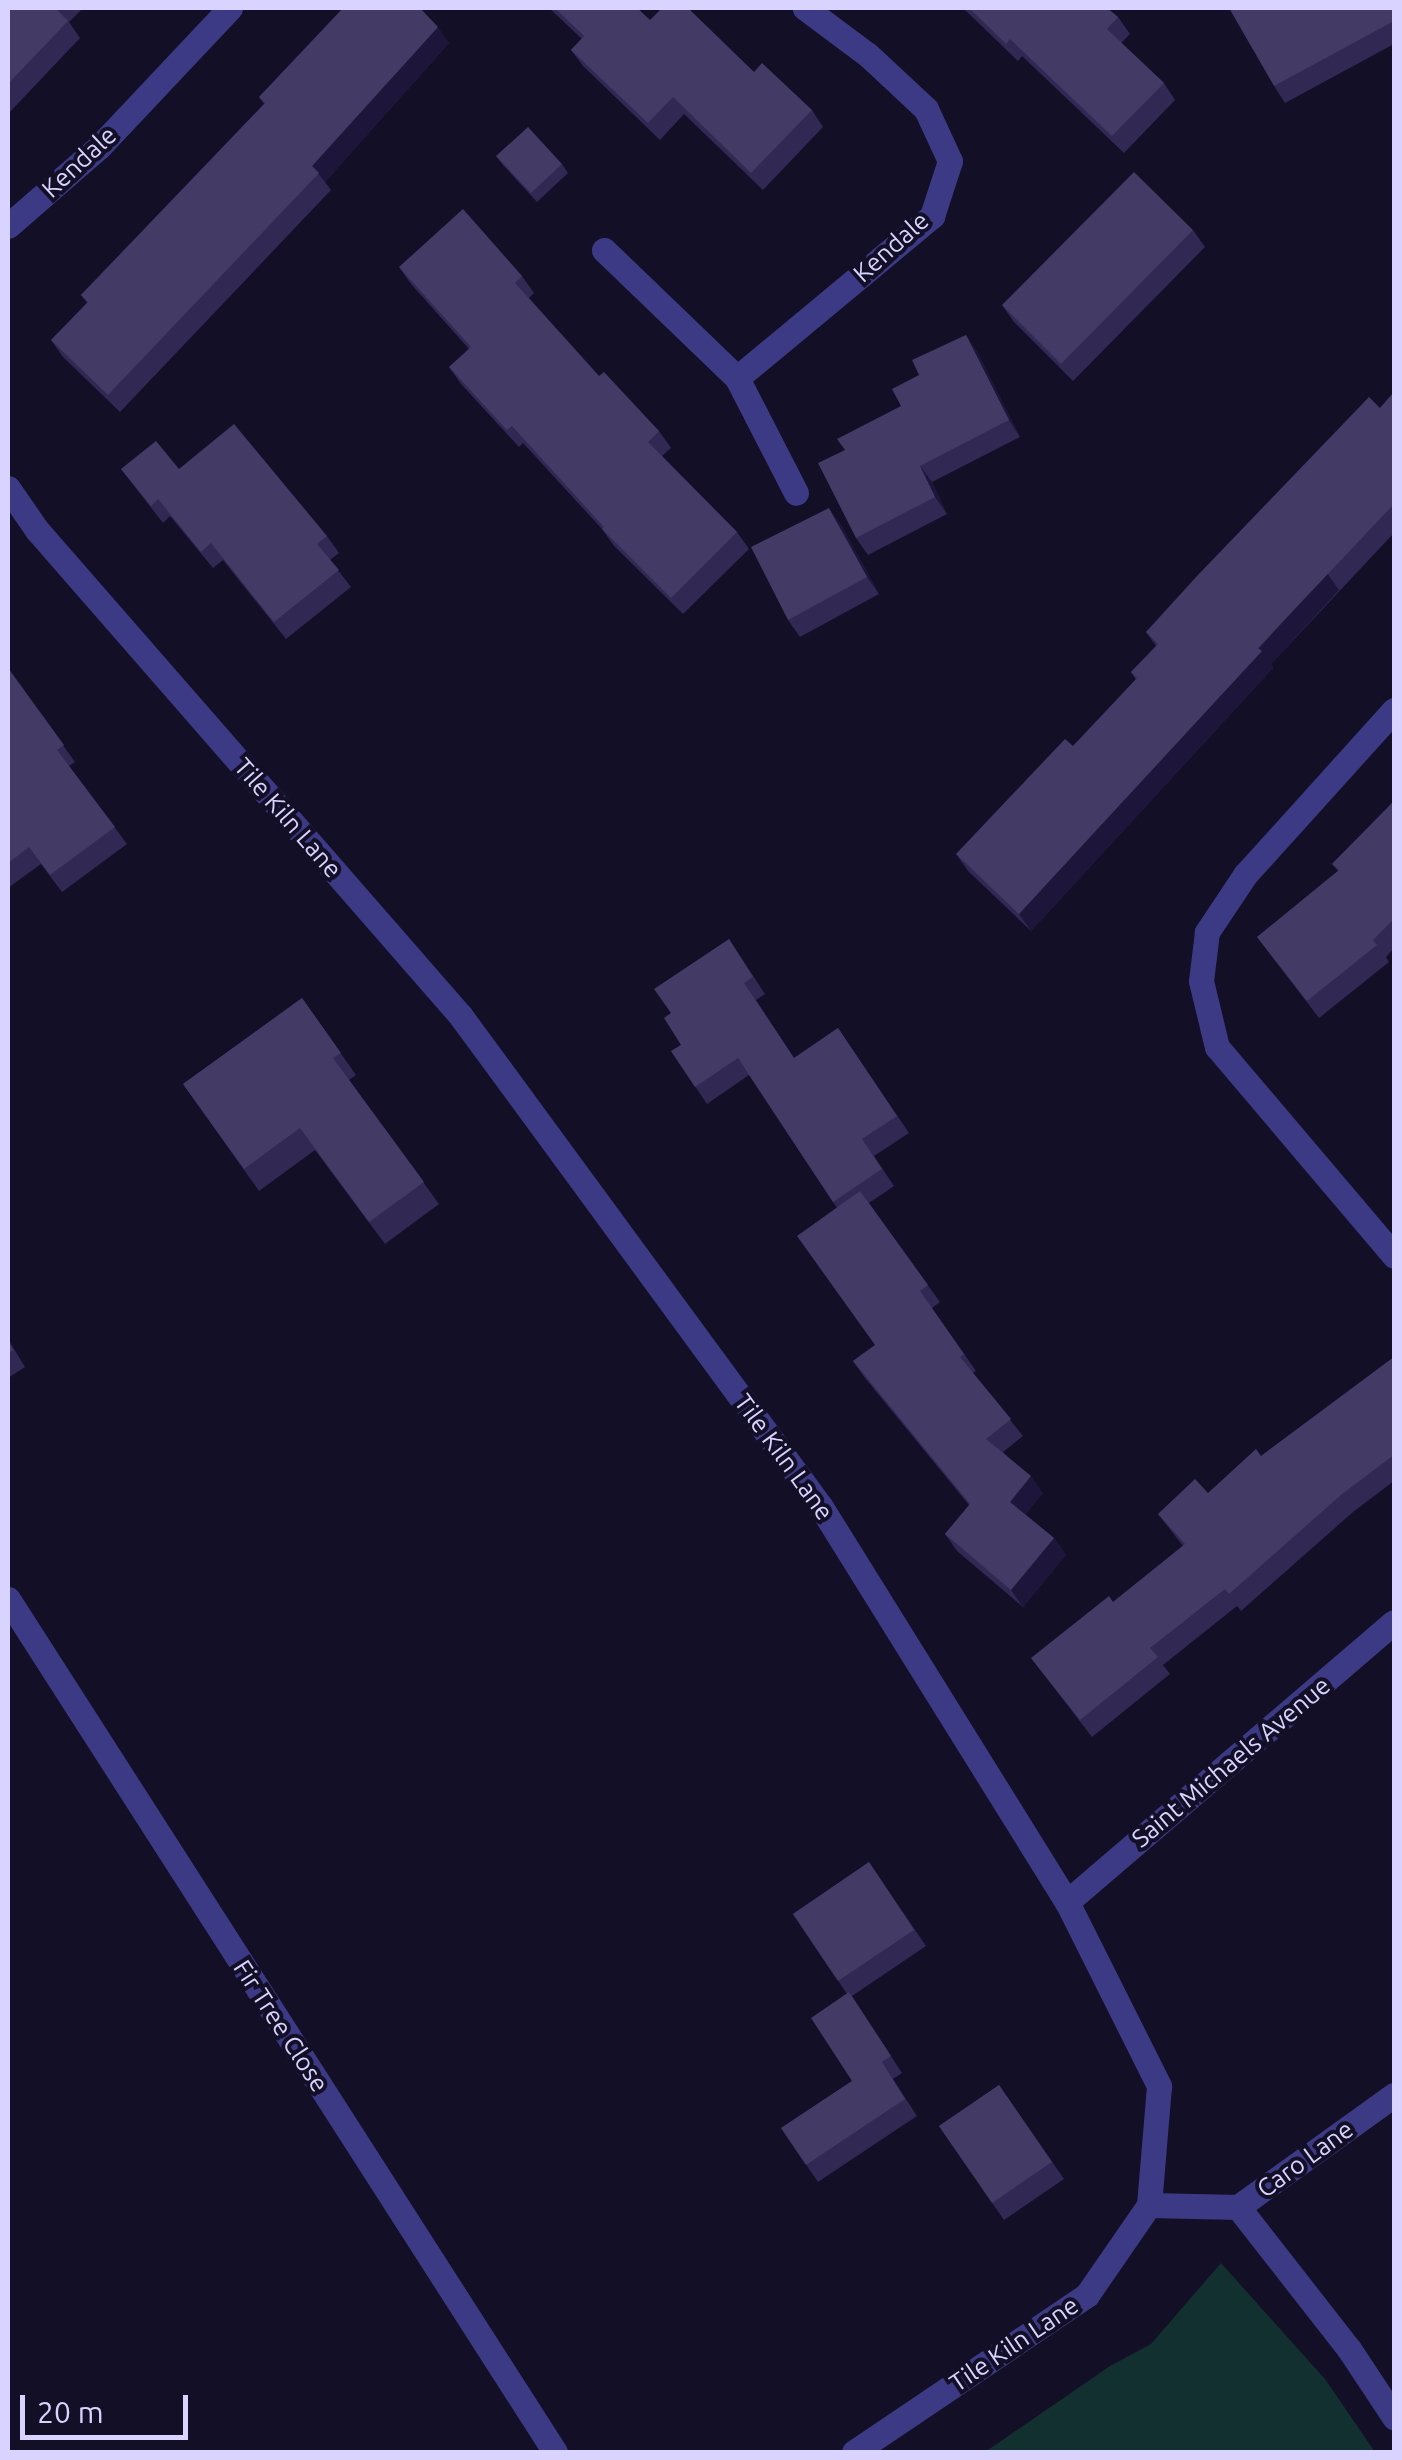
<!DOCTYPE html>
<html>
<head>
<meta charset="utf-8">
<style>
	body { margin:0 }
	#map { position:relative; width:1402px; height:2460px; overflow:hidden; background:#130f26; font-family:Ubuntu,sans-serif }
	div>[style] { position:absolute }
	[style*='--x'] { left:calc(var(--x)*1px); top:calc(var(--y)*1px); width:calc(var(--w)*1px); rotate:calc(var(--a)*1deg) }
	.green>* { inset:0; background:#12302f }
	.street>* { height:25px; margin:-12.5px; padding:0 12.5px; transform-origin:12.5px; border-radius:12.5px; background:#3d3a85 }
	.wall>* { inset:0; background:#312854 }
	.shaded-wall>* { inset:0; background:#1d163a }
	.building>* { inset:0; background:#433a66 }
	span { translate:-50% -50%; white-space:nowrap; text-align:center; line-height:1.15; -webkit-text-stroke:8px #130f26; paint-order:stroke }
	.street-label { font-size:25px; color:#d9d4ff }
	.frame { position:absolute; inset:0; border:10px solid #d9d4ff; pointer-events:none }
	.scale { position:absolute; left:20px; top:2395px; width:168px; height:45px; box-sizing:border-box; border:5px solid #d9d4ff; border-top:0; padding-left:12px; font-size:30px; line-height:35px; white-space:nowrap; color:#d9d4ff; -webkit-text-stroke:8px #130f26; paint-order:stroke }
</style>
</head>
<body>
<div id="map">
	<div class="green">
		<div style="clip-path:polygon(1221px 2263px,1325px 2379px,1375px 2452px,985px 2452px,1110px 2366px,1151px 2344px)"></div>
	</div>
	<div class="street">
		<div style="--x:8;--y:226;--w:121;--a:-41"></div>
		<div style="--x:99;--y:147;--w:191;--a:-46.7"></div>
		<div style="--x:604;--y:250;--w:185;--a:43.9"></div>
		<div style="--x:737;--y:378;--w:254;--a:-39.7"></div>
		<div style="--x:932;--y:216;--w:58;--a:-71.9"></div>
		<div style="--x:950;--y:161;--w:57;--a:-114.8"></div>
		<div style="--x:926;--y:109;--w:79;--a:-137"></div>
		<div style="--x:868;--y:55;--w:79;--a:-143.3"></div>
		<div style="--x:737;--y:378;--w:129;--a:62.8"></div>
		<div style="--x:8;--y:488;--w:51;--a:55.4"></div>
		<div style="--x:37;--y:530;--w:644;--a:48.91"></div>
		<div style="--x:460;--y:1015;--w:610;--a:53.73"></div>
		<div style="--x:821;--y:1507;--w:465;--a:58.1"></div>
		<div style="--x:1067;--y:1902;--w:206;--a:63.4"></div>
		<div style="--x:1159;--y:2086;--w:119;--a:94.8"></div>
		<div style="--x:1149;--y:2205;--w:109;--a:124.6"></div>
		<div style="--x:1087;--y:2295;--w:281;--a:146"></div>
		<div style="--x:1394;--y:710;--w:222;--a:132.1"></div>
		<div style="--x:1245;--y:875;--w:69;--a:123.7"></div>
		<div style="--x:1207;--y:932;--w:49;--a:97"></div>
		<div style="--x:1201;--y:981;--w:68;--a:76.4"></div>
		<div style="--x:1217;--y:1047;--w:274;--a:49.7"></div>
		<div style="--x:8;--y:1599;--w:1013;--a:57.33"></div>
		<div style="--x:1067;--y:1902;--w:430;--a:-40.6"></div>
		<div style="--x:1149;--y:2205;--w:89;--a:1.3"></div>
		<div style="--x:1238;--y:2207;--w:192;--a:-35.7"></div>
		<div style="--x:1238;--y:2207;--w:180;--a:52"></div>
		<div style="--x:1349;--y:2349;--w:82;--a:56.5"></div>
	</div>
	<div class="wall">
		<div style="clip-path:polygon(8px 8px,83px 8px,69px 22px,80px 38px,8px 114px)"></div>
		<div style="clip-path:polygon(340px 8px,420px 8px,449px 43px,325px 182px,331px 190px,120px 412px,63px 357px,51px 340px,87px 303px,81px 295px,264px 104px,259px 97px,342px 10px)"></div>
		<div style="clip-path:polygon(549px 8px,637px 8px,650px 20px,754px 72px,812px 110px,823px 127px,763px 190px,684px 114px,660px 140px,583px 66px,571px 50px,582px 39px)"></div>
		<div style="clip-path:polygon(963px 8px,1107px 8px,1118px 17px,1130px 34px,1121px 43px,1164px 83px,1175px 100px,1124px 153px,1022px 56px,1018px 61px)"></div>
		<div style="clip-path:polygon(1394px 8px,1394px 44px,1285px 103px,1274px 86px)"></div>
		<div style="clip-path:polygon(496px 156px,562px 164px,568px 173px,537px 202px,503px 165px)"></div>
		<div style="clip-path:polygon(1193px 230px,1205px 247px,1073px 381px,1014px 322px,1002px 305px)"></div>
		<div style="clip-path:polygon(399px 267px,522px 276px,534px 293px,529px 298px,599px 376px,659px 431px,671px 448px,662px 456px,737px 532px,749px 549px,683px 614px,614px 546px,602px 529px,523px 443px,519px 447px,461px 384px,449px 367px,469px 349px,411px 284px)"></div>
		<div style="clip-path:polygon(966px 335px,977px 352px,1020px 437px,932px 482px,947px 514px,868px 555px,856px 538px,845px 450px,901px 406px,919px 375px)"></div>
		<div style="clip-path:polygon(1394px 392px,1394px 533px,1271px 664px,1273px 668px,1031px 931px,968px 871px,956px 854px,1073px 746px,1136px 680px,1131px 672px,1156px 646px,1146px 632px,1380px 408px)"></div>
		<div style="clip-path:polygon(121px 469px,179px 469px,327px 536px,339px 553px,330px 560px,351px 587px,286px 639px,223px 560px,213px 568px,170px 516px,163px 523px)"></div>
		<div style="clip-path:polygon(841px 525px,879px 594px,800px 637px,788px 620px)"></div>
		<div style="clip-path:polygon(8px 668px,75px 762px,69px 766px,127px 844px,62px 892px,41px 864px,8px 888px)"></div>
		<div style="clip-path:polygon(1394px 801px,1394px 948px,1386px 957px,1389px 962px,1319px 1018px,1257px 937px,1338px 871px,1332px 864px)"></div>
		<div style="clip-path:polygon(729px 939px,765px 994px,756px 1000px,794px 1058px,838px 1028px,909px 1133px,874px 1156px,894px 1186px,869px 1203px,940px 1302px,932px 1308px,976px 1371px,973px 1373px,1023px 1436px,1003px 1452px,1043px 1493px,1025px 1514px,1054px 1538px,1066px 1555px,1023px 1607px,957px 1551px,945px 1534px,969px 1505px,865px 1378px,853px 1361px,875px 1345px,837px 1208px,749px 1075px,707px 1104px,671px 1051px,681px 1045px,671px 1013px)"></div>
		<div style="clip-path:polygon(302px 998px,356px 1075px,349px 1080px,439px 1204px,385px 1244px,315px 1150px,259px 1191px,183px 1084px)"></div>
		<div style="clip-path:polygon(8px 1339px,25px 1367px,8px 1378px)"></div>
		<div style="clip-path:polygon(1394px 1357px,1394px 1481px,1353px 1512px,1241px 1611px,1237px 1606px,1163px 1665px,1170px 1674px,1092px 1737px,1031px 1658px,1113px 1602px,1183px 1546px,1158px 1514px,1208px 1493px,1261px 1456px)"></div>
		<div style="clip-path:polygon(869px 1862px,926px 1946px,852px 1996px,902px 2073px,893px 2079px,917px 2116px,818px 2182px,781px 2128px,852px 2081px,847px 1994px,793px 1914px)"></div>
		<div style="clip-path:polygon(999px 2085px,1064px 2179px,1004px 2220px,939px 2126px)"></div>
	</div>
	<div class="shaded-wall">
		<div style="clip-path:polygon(438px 27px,449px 43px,325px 182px,312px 166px)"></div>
		<div style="clip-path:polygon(966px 335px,977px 352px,1020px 437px,1009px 420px)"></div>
		<div style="clip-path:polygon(920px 466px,932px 482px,947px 514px,935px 497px)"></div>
		<div style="clip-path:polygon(829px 508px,841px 525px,879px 594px,867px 577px)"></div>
		<div style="clip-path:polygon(1327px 573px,1339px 590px,1271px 664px,1273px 668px,1031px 931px,1019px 914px)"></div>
		<div style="clip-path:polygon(1031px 1476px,1043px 1493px,1022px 1519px,1010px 1502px)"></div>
		<div style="clip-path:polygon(1054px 1538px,1066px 1555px,1023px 1607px,1011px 1590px)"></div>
	</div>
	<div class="building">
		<div style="clip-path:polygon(8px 8px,55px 8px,68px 21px,8px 84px)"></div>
		<div style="clip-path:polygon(343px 8px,420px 8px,438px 27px,312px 166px,319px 173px,108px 395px,51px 340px,88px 302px,81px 295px,265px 103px,259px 97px)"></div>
		<div style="clip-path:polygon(555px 8px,637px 8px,650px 20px,662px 8px,688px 8px,754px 72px,762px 63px,812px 110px,751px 173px,673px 97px,648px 123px,571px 50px,584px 36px)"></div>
		<div style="clip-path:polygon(969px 8px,1107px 8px,1118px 17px,1107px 29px,1164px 83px,1112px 136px,1010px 39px,1006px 44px)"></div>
		<div style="clip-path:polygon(1229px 8px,1394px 8px,1394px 21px,1274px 86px)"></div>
		<div style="clip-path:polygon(528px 127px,562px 164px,531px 193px,496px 156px)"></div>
		<div style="clip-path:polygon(1134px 172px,1193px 230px,1061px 364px,1002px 305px)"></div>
		<div style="clip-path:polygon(463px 209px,522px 276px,515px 283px,599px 376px,604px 372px,659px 431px,648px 442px,737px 532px,671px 598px,602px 529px,604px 527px,512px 426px,507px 430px,449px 367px,471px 347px,399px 267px)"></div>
		<div style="clip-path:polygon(966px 335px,1009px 420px,920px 466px,935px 497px,856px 538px,818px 463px,845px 450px,837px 439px,901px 406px,892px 389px,919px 375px,912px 360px)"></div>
		<div style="clip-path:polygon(1394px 392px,1394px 504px,1258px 648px,1262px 651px,1019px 914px,956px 854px,1065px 739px,1073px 746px,1137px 678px,1131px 672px,1158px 644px,1146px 632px,1197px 576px,1369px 397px,1380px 408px)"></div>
		<div style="clip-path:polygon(234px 424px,327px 536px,317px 544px,339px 570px,274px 622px,211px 543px,201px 552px,158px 499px,151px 506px,121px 469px,156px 441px,179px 469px)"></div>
		<div style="clip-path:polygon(829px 508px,867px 577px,788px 620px,751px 547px)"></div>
		<div style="clip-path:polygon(8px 668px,64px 745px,57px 750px,115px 827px,50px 875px,29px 847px,8px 863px)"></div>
		<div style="clip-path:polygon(1394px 801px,1394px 919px,1373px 940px,1377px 945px,1307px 1001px,1257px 937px,1339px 870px,1332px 864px)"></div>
		<div style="clip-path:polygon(729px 939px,753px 977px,744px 983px,794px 1058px,838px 1028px,897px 1116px,862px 1139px,882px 1169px,833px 1202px,738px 1058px,695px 1087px,671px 1051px,681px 1045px,664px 1018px,671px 1013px,654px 989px)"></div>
		<div style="clip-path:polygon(302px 998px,341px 1053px,333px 1058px,424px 1182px,369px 1222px,300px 1128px,244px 1169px,183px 1084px)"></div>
		<div style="clip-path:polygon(860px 1191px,928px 1285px,920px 1291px,964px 1354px,960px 1357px,1011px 1419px,986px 1439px,1031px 1476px,1010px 1502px,1054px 1538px,1011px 1590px,945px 1534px,970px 1504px,853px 1361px,875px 1345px,797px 1236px)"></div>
		<div style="clip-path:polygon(8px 1341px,13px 1350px,8px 1354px)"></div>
		<div style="clip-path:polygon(1394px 1357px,1394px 1455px,1341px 1495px,1229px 1594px,1225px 1589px,1150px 1648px,1158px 1657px,1080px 1720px,1031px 1658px,1109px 1596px,1113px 1602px,1185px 1544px,1158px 1514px,1195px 1479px,1208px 1493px,1256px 1449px,1261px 1456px)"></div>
		<div style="clip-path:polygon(869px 1862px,914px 1930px,838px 1981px,793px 1914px)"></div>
		<div style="clip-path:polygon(849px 1992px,891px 2056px,882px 2062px,905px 2099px,806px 2165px,781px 2128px,852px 2081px,811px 2018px)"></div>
		<div style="clip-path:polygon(999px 2085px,1052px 2162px,992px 2203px,939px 2126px)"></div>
	</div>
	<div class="street-label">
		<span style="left:79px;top:162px;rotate:-43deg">Kendale</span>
		<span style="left:891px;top:247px;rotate:-42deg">Kendale</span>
		<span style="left:288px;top:818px;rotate:49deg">Tile Kiln Lane</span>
		<span style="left:784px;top:1457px;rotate:54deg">Tile Kiln Lane</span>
		<span style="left:1231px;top:1762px;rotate:-40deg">Saint Michaels Avenue</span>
		<span style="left:281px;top:2026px;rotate:57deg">Fir Tree Close</span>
		<span style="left:1305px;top:2159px;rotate:-36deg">Caro Lane</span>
		<span style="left:1014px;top:2344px;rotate:-34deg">Tile Kiln Lane</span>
	</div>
	<div class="frame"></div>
	<div class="scale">20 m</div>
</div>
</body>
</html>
